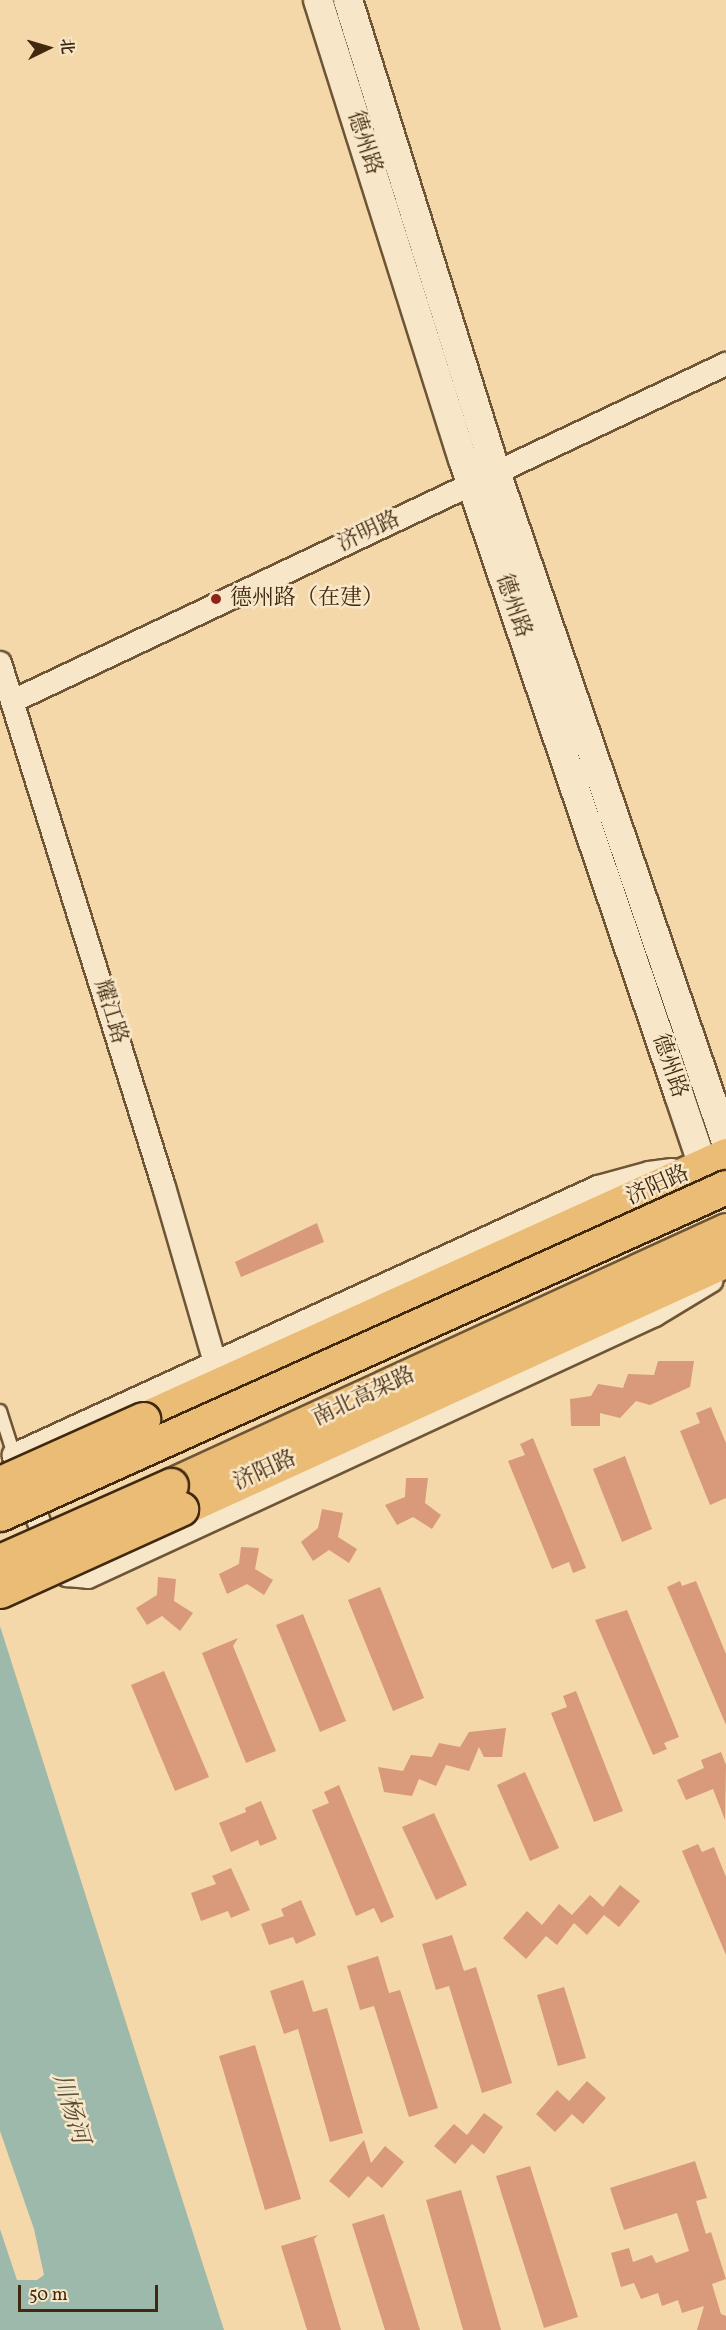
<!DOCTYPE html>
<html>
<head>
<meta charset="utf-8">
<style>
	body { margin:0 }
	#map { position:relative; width:726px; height:2330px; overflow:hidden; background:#f4d8aa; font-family:Vollkorn,"Noto Serif SC",serif }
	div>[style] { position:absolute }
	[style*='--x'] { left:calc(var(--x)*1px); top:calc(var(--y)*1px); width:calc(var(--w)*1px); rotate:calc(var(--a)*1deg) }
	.water>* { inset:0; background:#9cb9ac }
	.building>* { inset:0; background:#d89a7a }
	.roads { filter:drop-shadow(2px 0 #6d5536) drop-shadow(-2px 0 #6d5536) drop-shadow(0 2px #6d5536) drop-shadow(0 -2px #6d5536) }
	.service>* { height:12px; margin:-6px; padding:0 6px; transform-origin:6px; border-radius:6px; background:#f8e6c8 }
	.minor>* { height:22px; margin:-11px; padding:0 11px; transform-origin:11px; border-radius:11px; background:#f8e6c8 }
	.tertiary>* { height:28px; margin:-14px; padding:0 14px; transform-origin:14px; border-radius:14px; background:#f8e6c8 }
	.primary>* { height:33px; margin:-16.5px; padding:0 16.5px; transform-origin:16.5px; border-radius:16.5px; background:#eabc75 }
	.trunk>* { height:33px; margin:-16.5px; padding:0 16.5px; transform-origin:16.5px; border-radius:16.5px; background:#eabc75 }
	.bridges { filter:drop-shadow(2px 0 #40290f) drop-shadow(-2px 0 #40290f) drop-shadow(0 2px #40290f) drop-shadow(0 -2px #40290f) }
	.primary-bridge>* { height:33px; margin:-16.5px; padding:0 16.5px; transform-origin:16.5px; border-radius:16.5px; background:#eabc75 }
	.trunk-bridge>* { height:33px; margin:-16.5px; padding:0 16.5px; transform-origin:16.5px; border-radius:16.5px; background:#eabc75 }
	.dots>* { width:16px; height:16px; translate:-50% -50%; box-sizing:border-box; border:3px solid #f8e6c8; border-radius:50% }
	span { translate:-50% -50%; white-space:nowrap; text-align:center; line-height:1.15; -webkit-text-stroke:5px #f8e6c8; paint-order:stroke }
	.street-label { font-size:22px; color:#40290f }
	.poi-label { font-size:22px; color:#40290f }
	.left { translate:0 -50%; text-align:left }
	.water-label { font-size:24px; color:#574d36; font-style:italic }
	.north { position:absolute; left:18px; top:18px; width:60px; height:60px; -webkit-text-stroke:4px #f8e6c8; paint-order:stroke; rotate:85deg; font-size:16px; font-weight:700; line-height:24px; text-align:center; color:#40290f }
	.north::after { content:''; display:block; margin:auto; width:21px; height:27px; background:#40290f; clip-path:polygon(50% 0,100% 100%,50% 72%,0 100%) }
	.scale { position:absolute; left:18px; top:2285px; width:140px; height:27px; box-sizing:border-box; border:3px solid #40290f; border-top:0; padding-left:8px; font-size:18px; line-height:21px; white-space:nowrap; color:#40290f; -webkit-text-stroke:4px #f8e6c8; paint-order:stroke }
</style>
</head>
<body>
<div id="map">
	<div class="water">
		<div style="clip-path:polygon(0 1626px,206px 2274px,224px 2330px,0 2330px,0 2229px,17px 2280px,37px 2280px,44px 2275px,34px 2229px,0 2131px)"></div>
	</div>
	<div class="building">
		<div style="clip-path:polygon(317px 1223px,324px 1242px,241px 1277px,235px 1262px)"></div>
		<div style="clip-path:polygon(658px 1361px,694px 1361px,690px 1387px,650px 1405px,636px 1401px,620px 1418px,600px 1413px,600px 1426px,571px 1426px,570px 1399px,591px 1396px,598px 1384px,623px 1388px,628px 1374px,654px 1375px)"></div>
		<div style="clip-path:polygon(711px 1407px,726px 1443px,726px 1498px,710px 1505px,680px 1431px,700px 1423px,696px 1413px)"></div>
		<div style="clip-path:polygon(533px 1438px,586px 1568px,573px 1573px,569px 1562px,552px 1569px,508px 1461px,525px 1455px,520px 1444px)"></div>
		<div style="clip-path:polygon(625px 1456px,652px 1529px,622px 1542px,593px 1469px)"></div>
		<div style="clip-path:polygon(406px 1478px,428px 1478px,425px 1503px,441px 1515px,432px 1529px,413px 1517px,397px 1525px,385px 1505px,405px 1497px)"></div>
		<div style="clip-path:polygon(322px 1509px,343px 1513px,338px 1537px,357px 1549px,349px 1563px,329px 1550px,313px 1561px,301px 1542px,318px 1528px)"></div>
		<div style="clip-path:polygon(241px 1547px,259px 1548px,255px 1569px,273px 1580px,264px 1595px,247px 1584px,227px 1594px,219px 1574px,239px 1564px)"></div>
		<div style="clip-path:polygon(158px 1577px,176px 1579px,174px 1601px,193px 1613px,180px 1631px,162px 1616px,147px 1625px,136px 1608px,157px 1595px)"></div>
		<div style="clip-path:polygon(680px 1581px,682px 1586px,696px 1581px,726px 1654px,726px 1725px,667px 1587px)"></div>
		<div style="clip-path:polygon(380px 1587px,424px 1698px,393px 1711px,348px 1600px)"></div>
		<div style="clip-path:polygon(627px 1610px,679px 1737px,664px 1743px,667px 1749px,653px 1755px,595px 1620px)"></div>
		<div style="clip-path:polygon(303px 1614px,346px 1721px,320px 1732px,276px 1625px)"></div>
		<div style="clip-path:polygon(238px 1638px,233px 1646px,276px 1751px,246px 1763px,202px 1653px)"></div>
		<div style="clip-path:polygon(164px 1671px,209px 1777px,175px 1791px,131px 1685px)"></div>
		<div style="clip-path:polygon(576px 1691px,623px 1811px,594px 1822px,551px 1713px,567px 1707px,563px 1696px)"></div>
		<div style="clip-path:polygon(506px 1728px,502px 1757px,484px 1757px,479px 1747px,469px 1771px,446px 1765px,436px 1786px,419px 1779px,412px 1796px,384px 1792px,378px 1767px,403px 1771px,411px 1755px,432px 1757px,439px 1743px,460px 1747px,469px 1732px)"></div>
		<div style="clip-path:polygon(721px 1752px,726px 1765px,725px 1820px,713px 1789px,686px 1800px,677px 1780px,704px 1768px,701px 1760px)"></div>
		<div style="clip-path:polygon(525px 1772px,559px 1848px,530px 1861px,497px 1785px)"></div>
		<div style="clip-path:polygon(339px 1785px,394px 1917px,381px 1923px,374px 1908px,356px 1916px,312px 1810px,329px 1803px,324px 1792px)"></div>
		<div style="clip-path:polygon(261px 1801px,277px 1839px,260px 1846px,258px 1840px,231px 1852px,219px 1823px,246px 1812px,245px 1808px)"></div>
		<div style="clip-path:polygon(434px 1813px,467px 1885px,436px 1900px,402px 1827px)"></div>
		<div style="clip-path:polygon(698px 1844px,702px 1852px,714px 1847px,726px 1877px,726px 1955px,682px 1851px)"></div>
		<div style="clip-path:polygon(231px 1868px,250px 1910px,231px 1918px,228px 1911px,201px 1921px,191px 1893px,216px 1884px,212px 1876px)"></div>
		<div style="clip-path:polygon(620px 1885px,640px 1901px,619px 1927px,604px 1915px,587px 1935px,574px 1923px,557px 1945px,546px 1936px,526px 1959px,503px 1938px,527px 1911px,542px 1925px,559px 1904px,572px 1915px,590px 1895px,603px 1907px)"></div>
		<div style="clip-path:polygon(301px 1900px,316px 1935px,296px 1944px,293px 1937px,269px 1945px,261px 1924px,284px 1916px,281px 1909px)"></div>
		<div style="clip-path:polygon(452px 1935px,464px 1971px,476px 1967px,512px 2083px,482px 2093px,449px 1986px,436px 1990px,422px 1944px)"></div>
		<div style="clip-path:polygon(378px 1956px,389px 1993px,400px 1990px,438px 2108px,409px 2117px,374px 2006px,360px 2010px,347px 1966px)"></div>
		<div style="clip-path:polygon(303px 1980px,313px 2012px,327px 2008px,363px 2133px,330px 2142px,298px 2029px,284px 2034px,270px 1991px)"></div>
		<div style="clip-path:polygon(564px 1987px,586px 2058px,558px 2066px,537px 1995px)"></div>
		<div style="clip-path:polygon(255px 2045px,301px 2199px,265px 2210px,219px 2056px)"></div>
		<div style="clip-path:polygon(587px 2081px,606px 2098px,583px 2124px,572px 2114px,555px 2132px,536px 2114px,557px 2090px,569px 2101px)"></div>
		<div style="clip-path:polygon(484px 2113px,503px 2127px,484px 2154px,472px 2144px,455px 2164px,434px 2146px,454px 2124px,467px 2135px)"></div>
		<div style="clip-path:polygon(364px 2140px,371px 2163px,385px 2146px,404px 2162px,382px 2188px,368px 2176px,349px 2198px,329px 2181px)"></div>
		<div style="clip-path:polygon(695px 2161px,707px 2198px,696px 2201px,706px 2234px,711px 2232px,726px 2279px,712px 2284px,721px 2314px,726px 2316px,726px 2330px,697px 2330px,704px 2306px,682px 2313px,678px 2300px,662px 2306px,658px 2293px,641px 2299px,634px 2283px,621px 2287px,611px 2253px,629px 2248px,633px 2262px,652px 2255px,656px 2263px,689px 2251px,677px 2213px,624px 2230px,610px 2188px)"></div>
		<div style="clip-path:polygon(530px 2166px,578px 2317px,544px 2328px,496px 2176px)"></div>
		<div style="clip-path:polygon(461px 2190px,501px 2330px,463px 2330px,426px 2200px)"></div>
		<div style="clip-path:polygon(384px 2214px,420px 2330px,385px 2330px,352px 2224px)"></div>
		<div style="clip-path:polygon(318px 2235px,314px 2239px,341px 2330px,307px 2330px,281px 2246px)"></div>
	</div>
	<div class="roads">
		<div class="service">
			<div style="--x:0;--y:1411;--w:46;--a:72.3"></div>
		</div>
		<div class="minor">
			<div style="--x:0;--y:663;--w:549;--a:72.62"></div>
			<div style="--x:164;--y:1187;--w:182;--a:73.8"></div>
			<div style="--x:13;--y:701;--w:789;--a:-25.3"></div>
			<div style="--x:672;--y:1170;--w:23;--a:173"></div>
			<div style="--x:649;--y:1173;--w:53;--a:164.6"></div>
			<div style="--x:598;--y:1187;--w:643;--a:155.35"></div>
			<div style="--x:14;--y:1455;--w:112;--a:69.6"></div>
			<div style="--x:53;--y:1560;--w:21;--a:47"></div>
			<div style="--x:67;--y:1575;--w:21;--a:5"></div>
			<div style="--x:88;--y:1577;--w:625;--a:-24.8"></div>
			<div style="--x:655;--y:1315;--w:66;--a:-31.3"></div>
		</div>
		<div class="tertiary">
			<div style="--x:318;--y:0;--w:481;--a:72.5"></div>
			<div style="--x:463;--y:459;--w:672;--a:71.24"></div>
			<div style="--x:679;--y:1095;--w:75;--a:71.3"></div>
			<div style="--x:703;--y:1166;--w:21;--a:59"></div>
			<div style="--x:348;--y:0;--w:495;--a:72.6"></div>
			<div style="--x:496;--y:472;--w:708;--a:71.05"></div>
		</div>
		<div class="primary">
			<div style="--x:143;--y:1419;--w:640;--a:-24.36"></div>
			<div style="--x:181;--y:1509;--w:599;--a:-24.55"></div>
		</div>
		<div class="trunk">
			<div style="--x:171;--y:1485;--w:611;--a:-24.68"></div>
		</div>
	</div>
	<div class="bridges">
		<div class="primary-bridge">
			<div style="--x:0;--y:1483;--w:157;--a:-24.1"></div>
			<div style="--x:0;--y:1591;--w:199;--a:-24.4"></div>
		</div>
		<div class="trunk-bridge">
			<div style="--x:0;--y:1514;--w:796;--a:-24.25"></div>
			<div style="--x:0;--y:1561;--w:187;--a:-24"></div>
		</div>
	</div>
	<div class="dots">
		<div style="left:216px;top:599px;background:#8f2418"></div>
	</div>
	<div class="street-label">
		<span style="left:364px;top:143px;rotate:72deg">德州路</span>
		<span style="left:369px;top:532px;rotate:-25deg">济明路</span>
		<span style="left:513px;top:606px;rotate:71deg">德州路</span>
		<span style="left:110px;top:1012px;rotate:73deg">耀江路</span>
		<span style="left:669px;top:1066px;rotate:71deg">德州路</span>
		<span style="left:658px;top:1186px;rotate:-24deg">济阳路</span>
		<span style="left:364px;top:1397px;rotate:-25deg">南北高架路</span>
		<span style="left:265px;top:1471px;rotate:-24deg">济阳路</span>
	</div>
	<div class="poi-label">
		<span class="left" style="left:230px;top:599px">德州路（在建）</span>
	</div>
	<div class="water-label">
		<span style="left:69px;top:2109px;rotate:73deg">川杨河</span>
	</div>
	<div class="north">北</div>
	<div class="scale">50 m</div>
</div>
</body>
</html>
